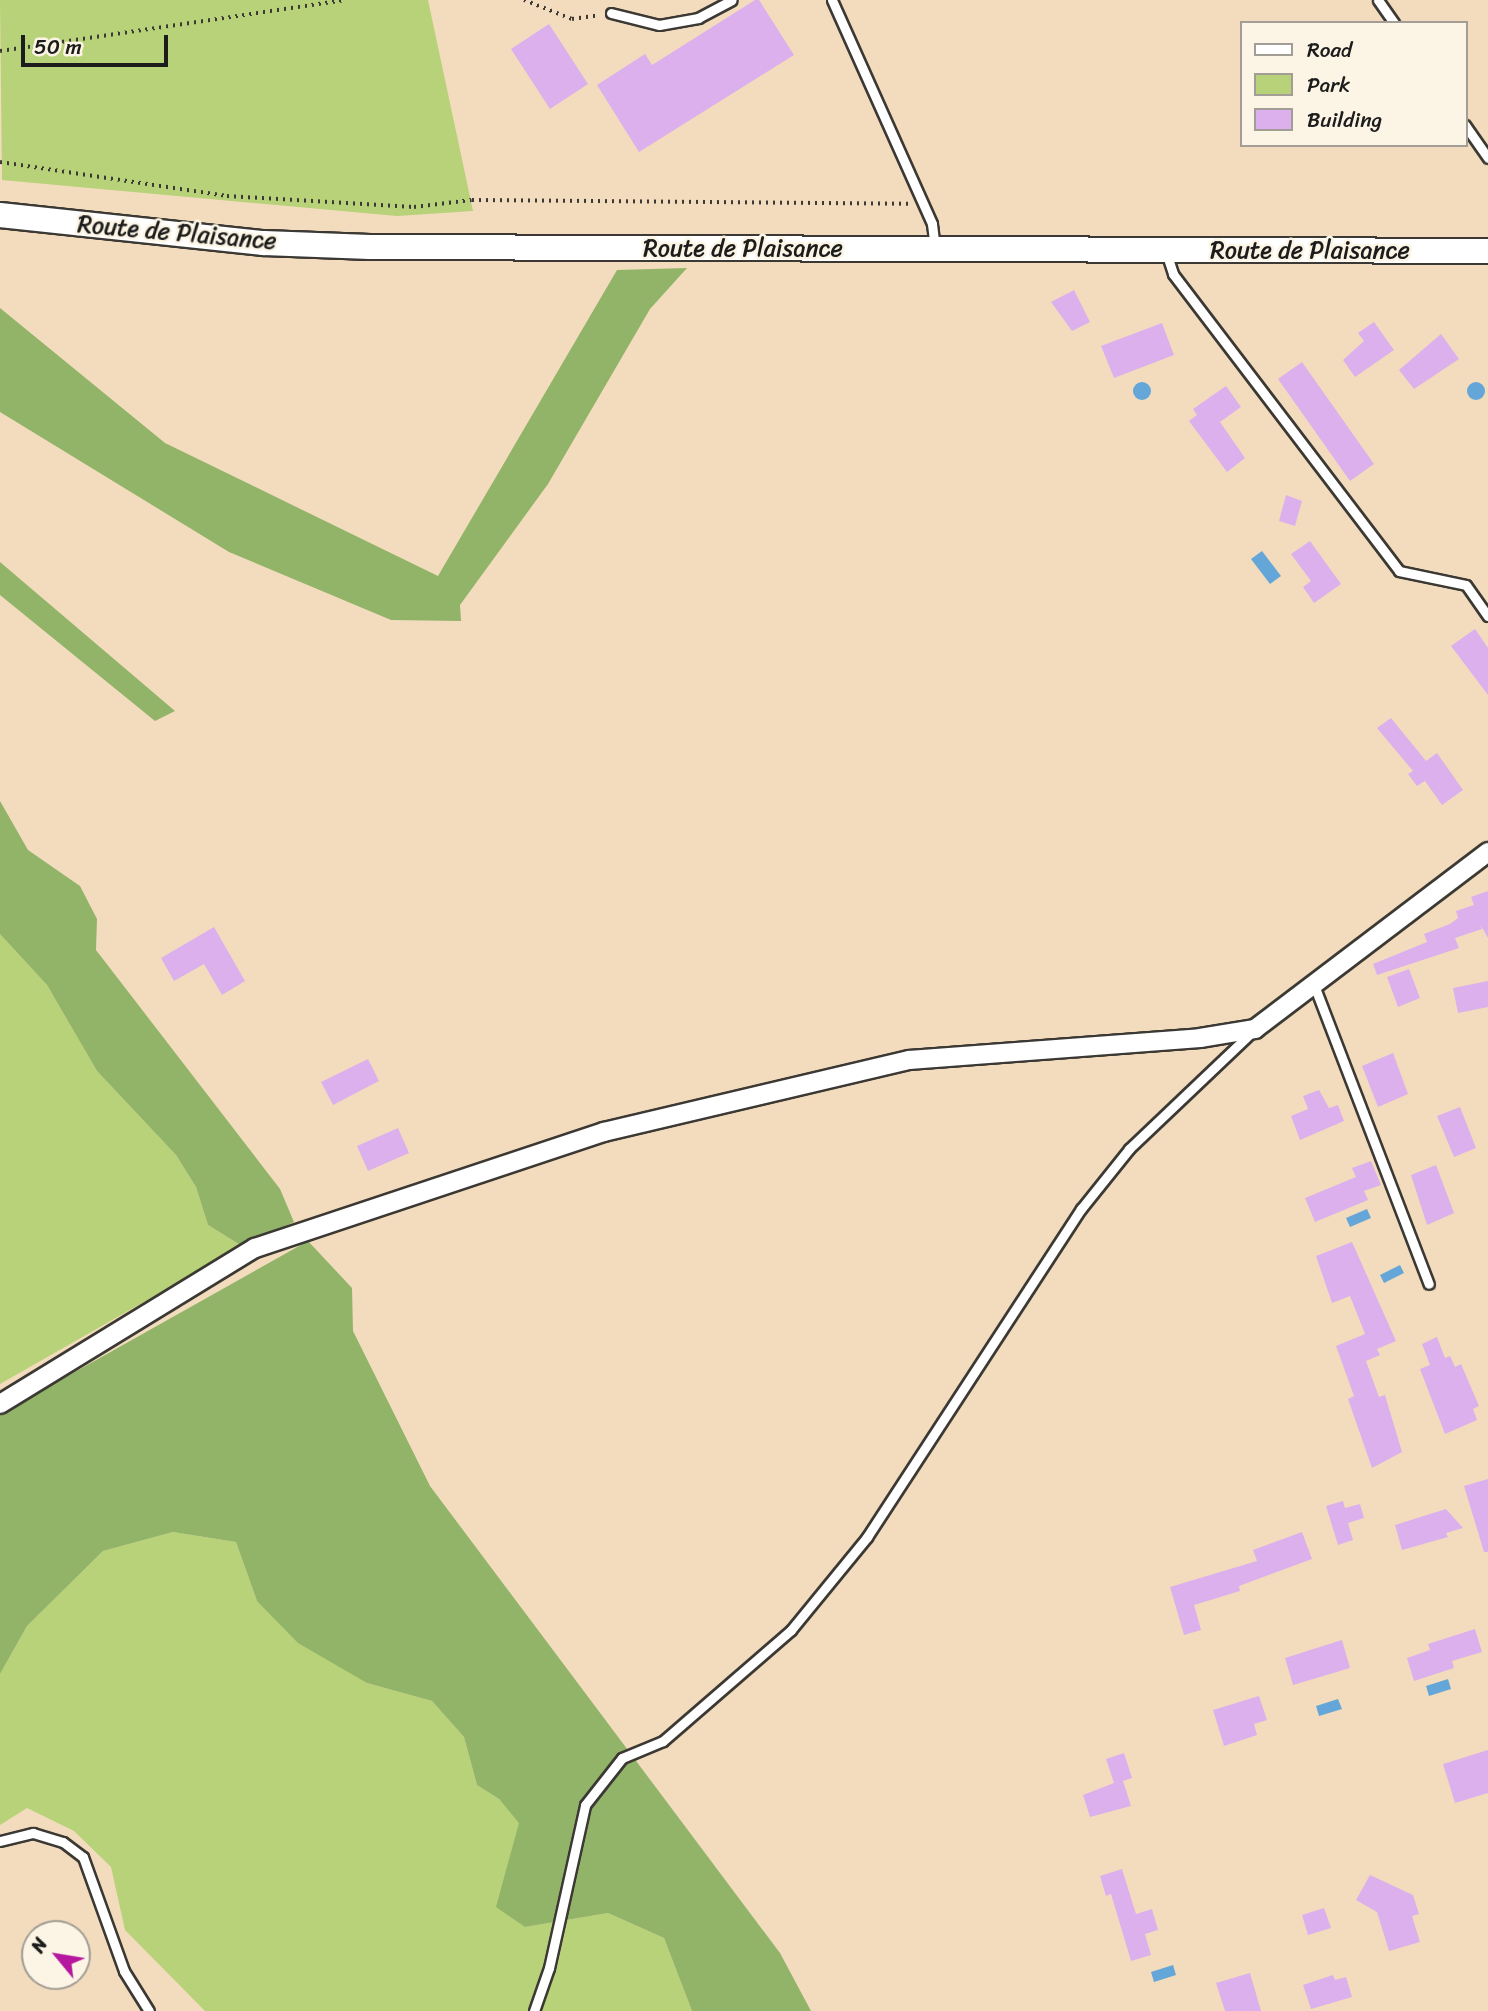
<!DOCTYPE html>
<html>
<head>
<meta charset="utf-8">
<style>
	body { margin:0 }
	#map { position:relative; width:1488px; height:2011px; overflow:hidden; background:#f3dcbd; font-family:Sriracha,sans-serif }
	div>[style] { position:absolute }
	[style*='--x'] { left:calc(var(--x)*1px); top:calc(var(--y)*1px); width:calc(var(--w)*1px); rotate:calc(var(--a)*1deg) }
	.green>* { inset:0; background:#b7d278 }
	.forest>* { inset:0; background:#91b468 }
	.water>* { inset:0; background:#64a6d8 }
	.round { border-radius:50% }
	.building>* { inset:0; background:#dcb0ed }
	.path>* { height:3.5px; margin-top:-1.75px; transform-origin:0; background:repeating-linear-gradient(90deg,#3c3934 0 2px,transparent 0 7px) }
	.roads { filter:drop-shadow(2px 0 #3c3934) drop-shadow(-2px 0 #3c3934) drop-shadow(0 2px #3c3934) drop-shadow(0 -2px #3c3934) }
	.service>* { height:9px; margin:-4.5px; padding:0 4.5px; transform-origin:4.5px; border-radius:4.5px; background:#fff }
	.minor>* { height:18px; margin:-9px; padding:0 9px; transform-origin:9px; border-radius:9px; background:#fff }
	.secondary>* { height:24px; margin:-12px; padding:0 12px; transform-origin:12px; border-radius:12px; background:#fff }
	span { translate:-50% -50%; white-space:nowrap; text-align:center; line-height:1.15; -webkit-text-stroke:5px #fcf5e5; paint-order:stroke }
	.street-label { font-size:24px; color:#1c1c1c }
	.legend { position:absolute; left:1240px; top:21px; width:228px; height:126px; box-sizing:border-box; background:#fcf5e5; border:2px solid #a29e95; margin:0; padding:9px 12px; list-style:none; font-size:21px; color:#1c1c1c }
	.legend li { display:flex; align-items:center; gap:14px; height:35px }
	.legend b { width:35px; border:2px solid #a29e95 }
	.north { position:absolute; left:21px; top:1920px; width:70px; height:70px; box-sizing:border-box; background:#fcf5e5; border:2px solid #a29e95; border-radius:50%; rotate:300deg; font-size:19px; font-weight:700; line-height:28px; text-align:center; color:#1c1c1c }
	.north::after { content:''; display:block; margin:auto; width:24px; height:32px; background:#b5179e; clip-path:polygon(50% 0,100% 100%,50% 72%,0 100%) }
	.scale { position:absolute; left:21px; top:35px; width:147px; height:32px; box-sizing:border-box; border:4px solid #1c1c1c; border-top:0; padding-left:9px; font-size:21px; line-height:24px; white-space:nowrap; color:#1c1c1c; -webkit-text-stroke:5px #fcf5e5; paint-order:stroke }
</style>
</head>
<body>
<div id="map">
	<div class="green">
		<div style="clip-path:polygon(0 0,428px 0,473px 211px,397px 216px,2px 180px)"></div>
		<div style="clip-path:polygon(0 934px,47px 985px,97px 1071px,176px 1155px,196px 1187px,208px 1225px,242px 1246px,0 1384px)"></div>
		<div style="clip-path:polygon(173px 1532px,236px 1542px,257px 1601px,367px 1683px,432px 1701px,464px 1737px,477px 1785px,499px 1799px,520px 1823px,525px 1927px,608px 1913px,664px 1938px,692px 2011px,205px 2011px,125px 1930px,111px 1867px,74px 1831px,27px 1808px,0 1825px,0 1674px,27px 1626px,103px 1551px)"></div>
	</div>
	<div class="forest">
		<div style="clip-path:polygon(687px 268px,650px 309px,548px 484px,460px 605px,461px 621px,391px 620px,229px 552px,0 412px,0 308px,165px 443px,438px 576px,617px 270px)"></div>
		<div style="clip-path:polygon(0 562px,175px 711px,155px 721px,0 595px)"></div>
		<div style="clip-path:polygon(0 801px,28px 850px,80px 886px,97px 919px,96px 950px,280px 1189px,294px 1222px,242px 1246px,208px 1225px,196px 1187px,176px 1155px,97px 1071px,47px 985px,0 934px)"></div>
		<div style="clip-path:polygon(308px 1241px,352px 1288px,353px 1331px,430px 1486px,780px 1953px,811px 2011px,692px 2011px,664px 1938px,608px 1913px,525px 1927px,496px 1907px,519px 1823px,499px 1799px,477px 1785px,464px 1737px,432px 1701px,367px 1683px,298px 1643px,257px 1601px,236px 1542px,173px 1532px,103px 1551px,27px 1626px,0 1674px,0 1414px)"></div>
	</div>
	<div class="water">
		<div class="round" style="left:1467px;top:382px;width:18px;height:18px"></div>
		<div class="round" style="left:1133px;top:382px;width:18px;height:18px"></div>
		<div style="clip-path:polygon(1262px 551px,1281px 576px,1270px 584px,1251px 559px)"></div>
		<div style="clip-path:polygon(1367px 1209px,1371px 1218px,1350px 1227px,1346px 1218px)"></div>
		<div style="clip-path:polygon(1400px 1265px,1404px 1273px,1384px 1283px,1380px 1275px)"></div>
		<div style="clip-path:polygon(1448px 1679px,1451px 1689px,1429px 1696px,1426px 1686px)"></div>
		<div style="clip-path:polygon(1338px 1699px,1342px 1709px,1319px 1716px,1316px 1706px)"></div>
		<div style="clip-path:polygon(1173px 1965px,1176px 1975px,1154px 1982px,1151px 1972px)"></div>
	</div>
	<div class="building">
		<div style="clip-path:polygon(755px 0,759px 0,794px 55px,639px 152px,597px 85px,645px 54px,652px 65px)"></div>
		<div style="clip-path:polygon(549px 24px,588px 84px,550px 109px,511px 49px)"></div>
		<div style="clip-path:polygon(1074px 290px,1090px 322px,1072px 331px,1051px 302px)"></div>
		<div style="clip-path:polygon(1374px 322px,1394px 350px,1355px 377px,1343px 360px,1364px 341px,1358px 333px)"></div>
		<div style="clip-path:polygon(1162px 323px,1174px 355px,1114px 378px,1101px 346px)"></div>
		<div style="clip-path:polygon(1441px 334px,1459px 359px,1414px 389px,1399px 370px)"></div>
		<div style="clip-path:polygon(1302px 362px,1374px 464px,1350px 481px,1278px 379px)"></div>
		<div style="clip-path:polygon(1226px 386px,1241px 407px,1220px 422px,1245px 458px,1227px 472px,1189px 421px,1197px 415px,1193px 409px)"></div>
		<div style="clip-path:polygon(1286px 495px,1302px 501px,1295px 526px,1279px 521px)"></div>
		<div style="clip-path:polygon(1310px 541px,1341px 584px,1314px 603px,1303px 587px,1311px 581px,1291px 554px)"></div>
		<div style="clip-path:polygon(1475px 629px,1488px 648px,1488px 695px,1451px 646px)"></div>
		<div style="clip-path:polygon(1391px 718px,1426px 761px,1437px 753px,1463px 790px,1442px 805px,1425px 781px,1417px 786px,1408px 774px,1413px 771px,1377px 728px)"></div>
		<div style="clip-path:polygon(1488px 891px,1488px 938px,1480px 924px,1482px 929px,1455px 938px,1459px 948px,1377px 975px,1373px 964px,1427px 942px,1424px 934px,1450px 924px,1458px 918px,1456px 911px,1474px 905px,1471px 897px)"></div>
		<div style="clip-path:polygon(214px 927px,245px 981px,222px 995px,204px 964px,174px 981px,161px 958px)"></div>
		<div style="clip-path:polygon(1409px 969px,1420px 998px,1398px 1007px,1387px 977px)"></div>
		<div style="clip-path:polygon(1488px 981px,1488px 1007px,1458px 1013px,1453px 988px)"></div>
		<div style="clip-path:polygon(1393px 1053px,1408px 1094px,1378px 1107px,1362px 1066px)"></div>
		<div style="clip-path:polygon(368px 1059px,379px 1081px,333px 1105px,321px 1082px)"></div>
		<div style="clip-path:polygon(1319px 1090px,1329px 1108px,1338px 1105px,1344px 1121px,1300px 1140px,1291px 1116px,1308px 1109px,1303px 1096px)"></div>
		<div style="clip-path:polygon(1460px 1107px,1476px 1148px,1454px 1157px,1437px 1116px)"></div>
		<div style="clip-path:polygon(398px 1128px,409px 1153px,368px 1171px,357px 1146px)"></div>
		<div style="clip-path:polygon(1371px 1161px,1381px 1185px,1364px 1191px,1368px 1200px,1315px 1222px,1305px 1198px,1356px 1177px,1352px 1168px)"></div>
		<div style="clip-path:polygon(1436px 1165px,1454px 1213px,1427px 1225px,1411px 1175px)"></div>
		<div style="clip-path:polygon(1352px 1242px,1396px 1341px,1377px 1349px,1380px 1355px,1366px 1361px,1379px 1397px,1385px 1395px,1402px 1452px,1372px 1468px,1348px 1399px,1354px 1396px,1336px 1346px,1365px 1334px,1350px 1296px,1332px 1303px,1316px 1256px)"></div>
		<div style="clip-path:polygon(1437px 1337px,1445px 1358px,1450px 1356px,1455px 1367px,1461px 1364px,1479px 1406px,1473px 1409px,1477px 1420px,1445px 1434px,1420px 1369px,1430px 1365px,1422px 1344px)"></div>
		<div style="clip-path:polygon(1488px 1479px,1488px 1552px,1484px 1552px,1464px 1486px)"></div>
		<div style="clip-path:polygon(1343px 1501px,1345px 1508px,1360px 1504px,1364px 1518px,1348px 1523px,1353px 1540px,1338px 1545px,1326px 1506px)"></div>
		<div style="clip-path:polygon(1446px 1509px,1463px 1528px,1446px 1533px,1448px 1537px,1402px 1550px,1395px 1525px)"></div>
		<div style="clip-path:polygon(1302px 1532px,1312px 1559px,1239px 1586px,1240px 1591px,1194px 1605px,1201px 1630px,1184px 1635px,1170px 1587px,1257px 1561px,1253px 1550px)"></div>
		<div style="clip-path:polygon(1475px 1629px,1482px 1652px,1452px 1661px,1454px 1668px,1414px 1681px,1407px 1658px,1430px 1650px,1428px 1644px)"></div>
		<div style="clip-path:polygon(1342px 1640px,1350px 1668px,1293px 1685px,1285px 1658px)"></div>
		<div style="clip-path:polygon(1259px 1696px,1267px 1720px,1254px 1724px,1257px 1735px,1224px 1746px,1213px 1710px)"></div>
		<div style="clip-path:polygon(1488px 1750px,1488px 1793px,1455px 1803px,1443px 1764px)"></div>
		<div style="clip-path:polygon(1124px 1753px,1132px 1778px,1123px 1781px,1131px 1806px,1090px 1817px,1083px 1795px,1114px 1783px,1106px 1759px)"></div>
		<div style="clip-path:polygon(1122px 1869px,1136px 1914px,1152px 1909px,1158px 1930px,1145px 1934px,1151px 1955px,1131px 1961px,1111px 1894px,1106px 1896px,1100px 1876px)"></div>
		<div style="clip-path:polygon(1370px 1875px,1413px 1895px,1419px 1914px,1412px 1916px,1420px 1942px,1389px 1951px,1377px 1912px,1356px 1900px)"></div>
		<div style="clip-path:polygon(1324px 1908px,1331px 1928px,1308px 1935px,1302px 1915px)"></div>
		<div style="clip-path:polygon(1250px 1973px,1261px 2011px,1225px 2011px,1216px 1983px)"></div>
		<div style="clip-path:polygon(1333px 1975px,1335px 1980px,1346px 1977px,1352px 1997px,1311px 2009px,1303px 1985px)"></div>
	</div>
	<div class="path">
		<div style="--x:524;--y:0;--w:52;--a:21.6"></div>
		<div style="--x:572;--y:19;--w:27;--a:-8"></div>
		<div style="--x:0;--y:51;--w:349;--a:-8.4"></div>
		<div style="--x:0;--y:162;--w:230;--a:8.5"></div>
		<div style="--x:227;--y:196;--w:187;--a:3.4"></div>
		<div style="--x:414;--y:207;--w:58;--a:-6.9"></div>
		<div style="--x:472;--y:200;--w:438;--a:0.5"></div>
	</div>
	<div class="roads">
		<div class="service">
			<div style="--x:832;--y:0;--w:245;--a:65.9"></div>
			<div style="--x:932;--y:224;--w:25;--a:83"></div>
			<div style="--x:1378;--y:0;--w:28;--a:55"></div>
			<div style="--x:611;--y:13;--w:49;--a:14"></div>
			<div style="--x:659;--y:25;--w:40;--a:-10"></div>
			<div style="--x:698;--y:18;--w:38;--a:-28"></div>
			<div style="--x:1465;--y:125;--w:40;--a:55.1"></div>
			<div style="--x:1166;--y:252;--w:23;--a:72"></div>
			<div style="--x:1173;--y:274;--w:373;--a:52.7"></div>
			<div style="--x:1399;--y:571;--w:68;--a:11.8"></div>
			<div style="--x:1466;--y:585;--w:38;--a:55"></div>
			<div style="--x:1314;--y:985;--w:320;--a:69"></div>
			<div style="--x:0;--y:1841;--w:34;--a:-14"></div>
			<div style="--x:33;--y:1833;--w:31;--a:17"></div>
			<div style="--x:63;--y:1842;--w:25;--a:37"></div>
			<div style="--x:83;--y:1857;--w:121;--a:70.2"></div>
			<div style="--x:124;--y:1971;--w:47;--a:58"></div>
			<div style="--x:534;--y:2011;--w:46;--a:-70.8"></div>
			<div style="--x:549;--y:1968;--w:167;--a:-77.5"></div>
			<div style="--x:585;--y:1805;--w:60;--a:-51.8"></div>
			<div style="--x:622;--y:1758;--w:44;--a:-22.5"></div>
			<div style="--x:663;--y:1741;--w:169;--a:-40.9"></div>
			<div style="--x:791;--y:1630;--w:120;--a:-50.7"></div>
			<div style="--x:867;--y:1537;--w:392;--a:-56.9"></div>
			<div style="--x:1081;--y:1209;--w:77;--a:-51.3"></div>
			<div style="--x:1129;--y:1149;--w:170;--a:-43.6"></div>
		</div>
		<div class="minor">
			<div style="--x:0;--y:1404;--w:299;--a:-31.5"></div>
			<div style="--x:255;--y:1248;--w:368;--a:-18.4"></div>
			<div style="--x:604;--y:1132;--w:313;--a:-13.3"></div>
			<div style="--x:909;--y:1060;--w:292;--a:-4.3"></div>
			<div style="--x:1200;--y:1038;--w:56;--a:-9.3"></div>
			<div style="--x:1255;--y:1029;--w:293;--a:-37.2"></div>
		</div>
		<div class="secondary">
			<div style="--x:0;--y:215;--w:265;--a:6.1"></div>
			<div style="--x:264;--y:243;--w:106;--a:2.2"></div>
			<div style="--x:370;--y:247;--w:1118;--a:0.2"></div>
		</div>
	</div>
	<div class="street-label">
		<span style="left:177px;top:233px;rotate:5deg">Route de Plaisance</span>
		<span style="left:743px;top:249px">Route de Plaisance</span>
		<span style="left:1310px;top:251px">Route de Plaisance</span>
	</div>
	<ul class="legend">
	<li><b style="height:9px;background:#fff"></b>Road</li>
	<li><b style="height:19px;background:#b7d278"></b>Park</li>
	<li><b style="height:19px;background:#dcb0ed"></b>Building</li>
	</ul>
	<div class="north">N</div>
	<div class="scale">50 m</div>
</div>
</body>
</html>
